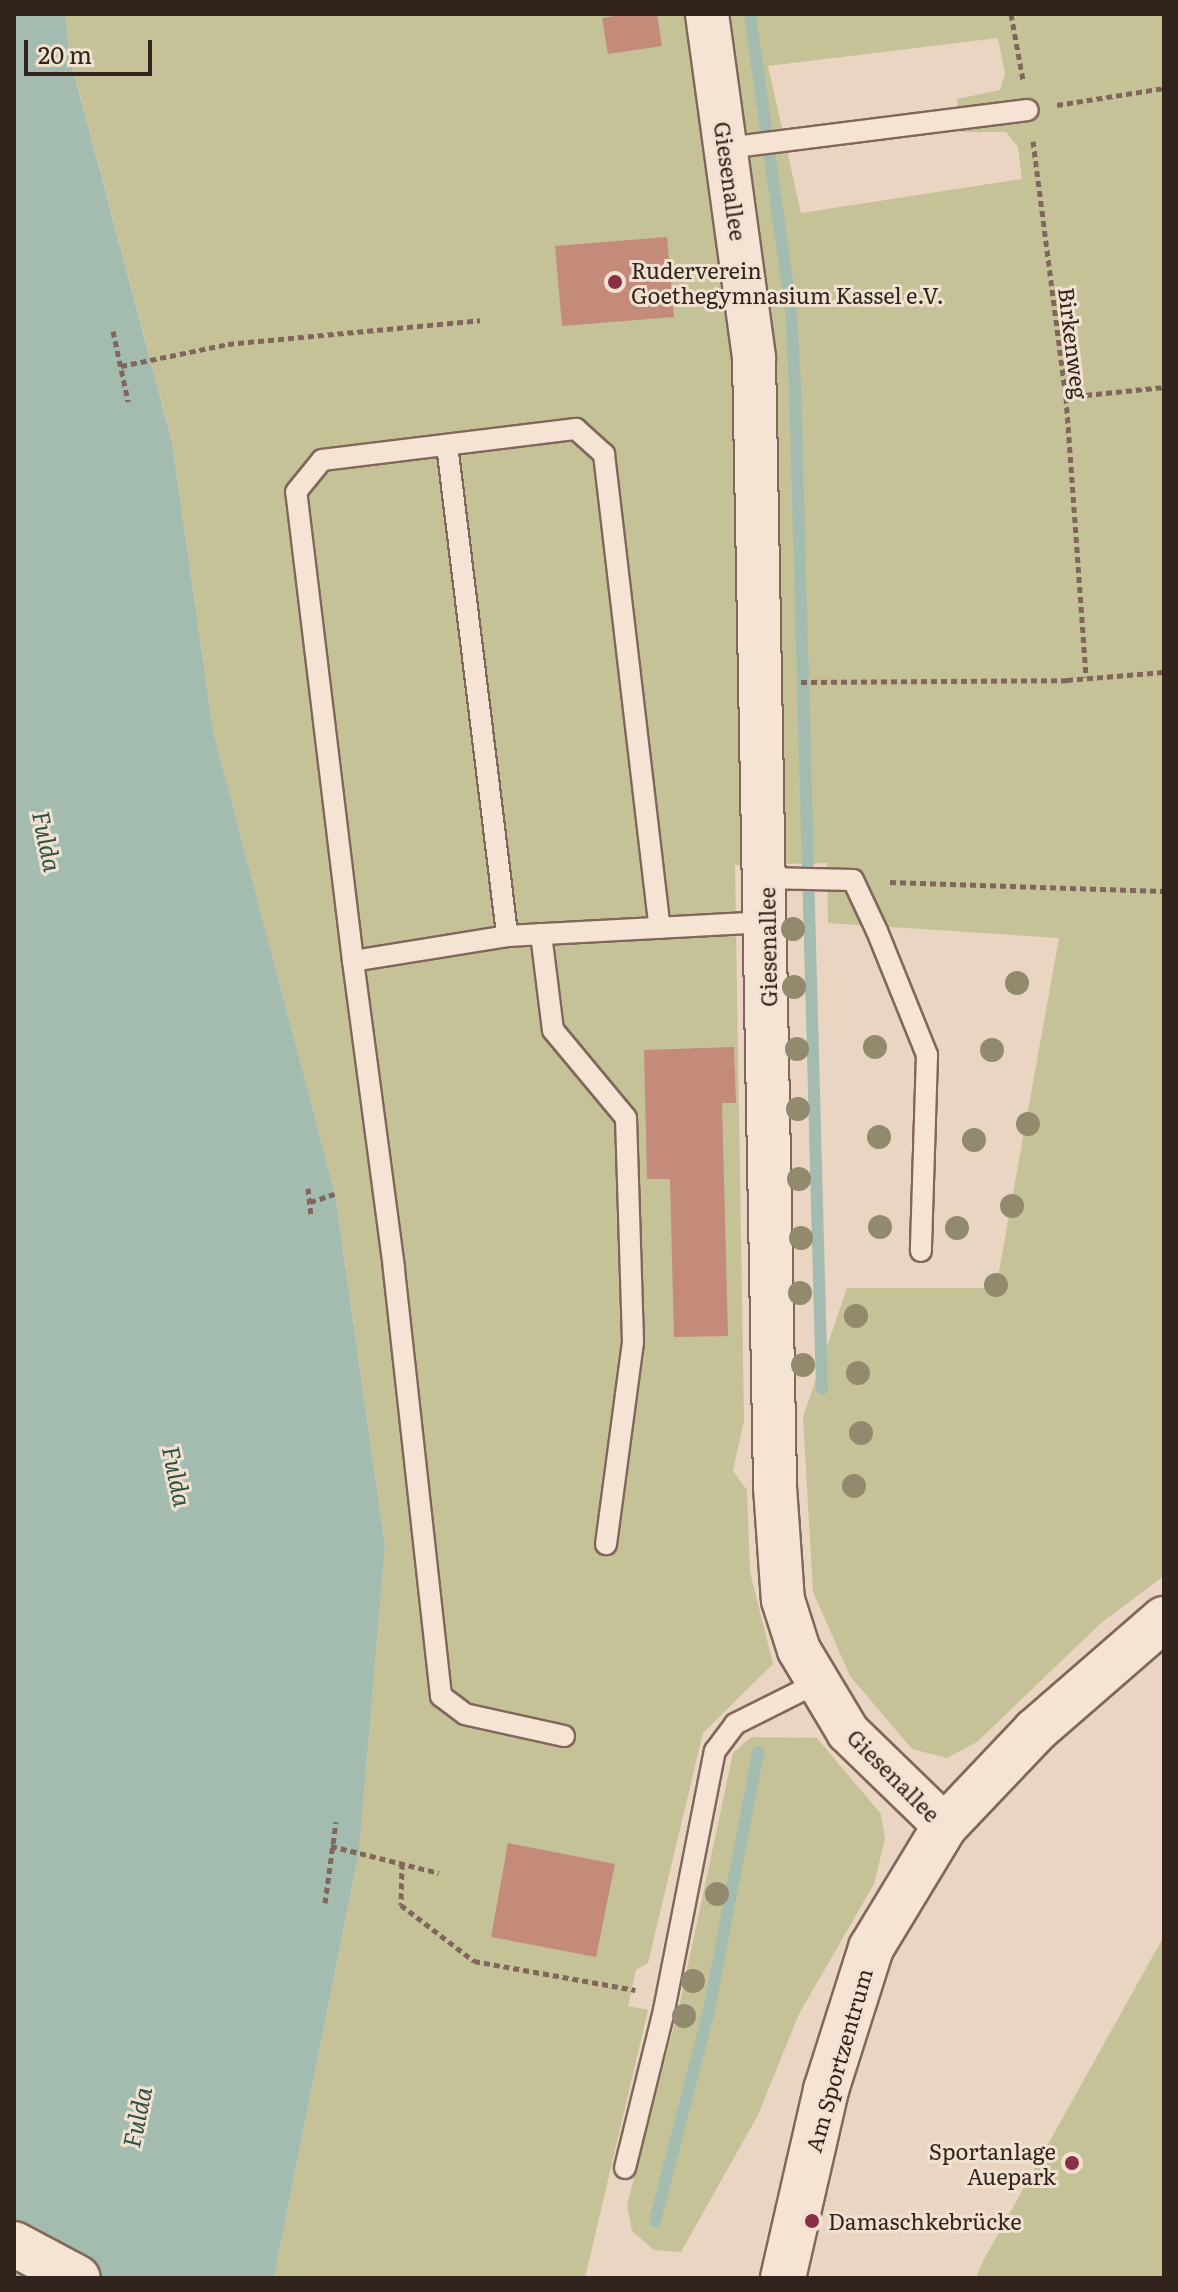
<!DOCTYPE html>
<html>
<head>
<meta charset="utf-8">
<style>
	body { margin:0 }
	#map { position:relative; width:1178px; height:2292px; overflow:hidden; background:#e9d5c1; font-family:Literata,serif }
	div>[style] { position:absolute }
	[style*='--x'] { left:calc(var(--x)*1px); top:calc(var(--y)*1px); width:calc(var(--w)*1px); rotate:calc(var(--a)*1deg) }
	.green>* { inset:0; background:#c6c297 }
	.water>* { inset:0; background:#a4bcb0 }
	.stream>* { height:12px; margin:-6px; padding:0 6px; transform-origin:6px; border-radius:6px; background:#a4bcb0 }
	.building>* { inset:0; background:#c48a7a }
	.path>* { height:5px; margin-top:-2.5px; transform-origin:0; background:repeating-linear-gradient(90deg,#81675b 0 6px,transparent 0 10px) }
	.roads { filter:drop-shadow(2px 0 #81675b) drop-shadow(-2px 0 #81675b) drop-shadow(0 2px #81675b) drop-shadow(0 -2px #81675b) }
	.lane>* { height:20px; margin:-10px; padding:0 10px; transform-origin:10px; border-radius:10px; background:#f5e4d4 }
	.street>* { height:42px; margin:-21px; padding:0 21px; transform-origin:21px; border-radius:21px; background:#f5e4d4 }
	.secondary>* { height:44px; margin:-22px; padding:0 22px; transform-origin:22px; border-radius:22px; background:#f5e4d4 }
	.trees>* { width:24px; height:24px; margin:-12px; border-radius:50%; background:#928a6c }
	.dots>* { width:22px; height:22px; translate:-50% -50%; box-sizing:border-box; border:4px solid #f1e1d0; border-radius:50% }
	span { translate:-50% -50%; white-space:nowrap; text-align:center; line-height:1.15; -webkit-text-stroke:6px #f1e1d0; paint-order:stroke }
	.street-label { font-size:22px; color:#32231d }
	.poi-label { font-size:22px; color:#32231d }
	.left { translate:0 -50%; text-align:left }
	.right { translate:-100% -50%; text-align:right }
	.water-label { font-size:24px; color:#2e5147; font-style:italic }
	.frame { position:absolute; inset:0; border:16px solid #32231d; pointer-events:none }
	.scale { position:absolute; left:24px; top:40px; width:128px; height:36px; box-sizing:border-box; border:4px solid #32231d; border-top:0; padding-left:10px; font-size:24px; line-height:28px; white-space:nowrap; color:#32231d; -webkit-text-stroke:6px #f1e1d0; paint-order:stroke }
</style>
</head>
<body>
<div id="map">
	<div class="green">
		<div style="clip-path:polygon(evenodd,65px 14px,1164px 14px,1164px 1576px,1101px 1623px,977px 1742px,947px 1758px,912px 1749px,850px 1676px,813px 1592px,803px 1417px,847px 1288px,996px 1288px,1059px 938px,828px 923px,827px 863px,735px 865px,744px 1421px,733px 1471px,747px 1490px,750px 1572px,773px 1664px,703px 1733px,648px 1963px,636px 1970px,628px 2006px,648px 2010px,585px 2278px,274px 2278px,359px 1852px,385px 1546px,335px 1194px,213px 731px,172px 441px,71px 61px,65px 14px,998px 38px,1005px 74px,1000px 90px,957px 99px,961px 132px,1006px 132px,1018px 147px,1022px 179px,801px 213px,768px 66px,998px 38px)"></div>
		<div style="clip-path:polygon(751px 1737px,817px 1738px,881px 1814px,885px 1839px,874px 1884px,799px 2014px,758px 2115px,681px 2252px,654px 2250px,632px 2231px,627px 2205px,679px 2007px,733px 1753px)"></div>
		<div style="clip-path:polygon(1164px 1936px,1164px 2278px,976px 2278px,983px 2261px)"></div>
	</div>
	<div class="water">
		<div style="clip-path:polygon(14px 14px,65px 14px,71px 62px,172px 442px,213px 731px,335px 1194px,385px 1546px,359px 1852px,274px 2278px,14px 2278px)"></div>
	</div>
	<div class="stream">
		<div style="--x:750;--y:14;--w:299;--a:82.1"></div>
		<div style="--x:791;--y:310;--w:76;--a:87"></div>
		<div style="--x:795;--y:386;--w:1003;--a:88.46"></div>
		<div style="--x:655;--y:2221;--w:213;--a:-75.6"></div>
		<div style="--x:708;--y:2015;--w:268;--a:-79.2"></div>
	</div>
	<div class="building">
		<div style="clip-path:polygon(628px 14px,657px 14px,662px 46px,608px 54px,602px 18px)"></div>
		<div style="clip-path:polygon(667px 237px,674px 317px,562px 326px,555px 246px)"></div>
		<div style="clip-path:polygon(734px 1047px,736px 1103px,722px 1103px,728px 1336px,674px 1337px,670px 1179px,647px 1179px,644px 1050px)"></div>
		<div style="clip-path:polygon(508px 1843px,615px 1864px,596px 1957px,491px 1937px)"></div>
	</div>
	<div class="path">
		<div style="--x:1011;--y:14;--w:67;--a:79.7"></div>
		<div style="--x:1057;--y:105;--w:108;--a:-9"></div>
		<div style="--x:1033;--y:141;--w:258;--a:82.7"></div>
		<div style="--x:1066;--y:397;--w:281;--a:85.9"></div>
		<div style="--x:113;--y:331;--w:72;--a:77.9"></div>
		<div style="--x:121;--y:366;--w:109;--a:-11.6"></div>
		<div style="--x:228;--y:344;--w:253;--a:-5.4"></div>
		<div style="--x:1066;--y:397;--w:99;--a:-5.8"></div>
		<div style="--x:801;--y:682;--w:266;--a:-0.4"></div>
		<div style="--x:1067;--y:680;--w:97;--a:-4.7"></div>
		<div style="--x:890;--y:882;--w:274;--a:1.9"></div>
		<div style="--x:308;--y:1188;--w:28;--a:84"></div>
		<div style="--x:310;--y:1202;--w:26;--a:-18"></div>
		<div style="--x:331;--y:1846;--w:111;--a:14"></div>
		<div style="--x:402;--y:1863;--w:42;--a:91.4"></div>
		<div style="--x:401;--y:1905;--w:92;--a:37.5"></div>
		<div style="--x:474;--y:1961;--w:164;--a:10.2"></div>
		<div style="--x:325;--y:1903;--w:82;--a:-82.3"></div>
	</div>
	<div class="roads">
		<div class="lane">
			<div style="--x:727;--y:148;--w:303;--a:-7.2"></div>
			<div style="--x:447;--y:445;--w:495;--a:83"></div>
			<div style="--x:765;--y:878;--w:88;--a:1.3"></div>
			<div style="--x:853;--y:880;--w:56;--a:64.8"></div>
			<div style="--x:877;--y:931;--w:134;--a:68"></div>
			<div style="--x:927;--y:1055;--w:196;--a:91.8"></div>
			<div style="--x:541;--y:934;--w:97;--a:82.9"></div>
			<div style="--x:553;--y:1030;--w:114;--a:50.3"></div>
			<div style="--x:626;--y:1118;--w:224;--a:88.2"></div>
			<div style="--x:633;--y:1342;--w:204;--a:97.6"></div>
			<div style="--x:353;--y:961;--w:472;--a:-96.9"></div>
			<div style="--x:296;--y:492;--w:41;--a:-50.9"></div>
			<div style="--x:322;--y:460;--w:256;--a:-7"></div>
			<div style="--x:576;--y:429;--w:38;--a:42"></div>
			<div style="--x:604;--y:454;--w:477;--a:83.3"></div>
			<div style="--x:564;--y:1736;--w:101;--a:-167.5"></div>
			<div style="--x:465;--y:1714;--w:30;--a:-143"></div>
			<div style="--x:441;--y:1696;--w:431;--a:-96.3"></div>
			<div style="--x:394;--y:1268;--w:310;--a:-97.6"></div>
			<div style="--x:353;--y:961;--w:156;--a:-9.2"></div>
			<div style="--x:507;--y:936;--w:260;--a:-3.1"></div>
			<div style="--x:625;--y:2168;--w:163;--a:-76.1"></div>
			<div style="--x:664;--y:2010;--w:264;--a:-78.9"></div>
			<div style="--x:715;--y:1751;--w:34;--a:-53"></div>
			<div style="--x:735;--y:1724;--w:92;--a:-26.6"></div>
		</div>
		<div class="street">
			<div style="--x:707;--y:14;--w:347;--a:82.2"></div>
			<div style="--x:754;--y:358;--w:1129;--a:88.93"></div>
			<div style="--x:775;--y:1487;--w:113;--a:86"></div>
			<div style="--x:783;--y:1600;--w:52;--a:72.3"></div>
			<div style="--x:799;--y:1650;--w:96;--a:59.1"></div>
			<div style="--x:848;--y:1732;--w:135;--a:44.1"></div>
		</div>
		<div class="secondary">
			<div style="--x:14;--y:2244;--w:72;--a:28"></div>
			<div style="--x:783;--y:2278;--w:193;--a:-77.1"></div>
			<div style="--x:826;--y:2090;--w:149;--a:-72.4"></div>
			<div style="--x:871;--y:1948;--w:143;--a:-58.8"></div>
			<div style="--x:945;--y:1826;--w:131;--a:-46.5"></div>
			<div style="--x:1035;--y:1731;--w:171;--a:-41"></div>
		</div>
	</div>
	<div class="trees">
		<div style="left:793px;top:929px"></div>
		<div style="left:1017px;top:983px"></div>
		<div style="left:794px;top:987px"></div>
		<div style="left:875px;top:1047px"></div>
		<div style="left:797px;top:1049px"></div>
		<div style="left:992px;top:1050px"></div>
		<div style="left:798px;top:1109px"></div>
		<div style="left:1028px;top:1124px"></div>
		<div style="left:879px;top:1137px"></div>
		<div style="left:974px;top:1140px"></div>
		<div style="left:799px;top:1179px"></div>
		<div style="left:1012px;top:1206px"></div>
		<div style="left:880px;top:1227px"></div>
		<div style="left:957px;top:1228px"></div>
		<div style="left:801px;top:1238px"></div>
		<div style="left:996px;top:1285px"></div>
		<div style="left:800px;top:1293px"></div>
		<div style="left:856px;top:1316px"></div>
		<div style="left:803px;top:1365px"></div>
		<div style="left:858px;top:1373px"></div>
		<div style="left:861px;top:1433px"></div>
		<div style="left:854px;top:1486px"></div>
		<div style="left:717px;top:1894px"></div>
		<div style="left:693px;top:1981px"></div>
		<div style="left:684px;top:2016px"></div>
	</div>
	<div class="dots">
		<div style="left:615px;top:282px;background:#8b3044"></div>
		<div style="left:1072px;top:2163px;background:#8b3044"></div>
		<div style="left:812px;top:2221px;background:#8b3044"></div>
	</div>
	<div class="street-label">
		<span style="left:731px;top:181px;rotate:82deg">Giesenallee</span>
		<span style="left:1074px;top:343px;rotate:83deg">Birkenweg</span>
		<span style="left:767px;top:947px;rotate:-91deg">Giesenallee</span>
		<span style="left:894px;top:1775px;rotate:45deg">Giesenallee</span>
		<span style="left:838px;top:2060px;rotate:-74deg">Am Sportzentrum</span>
	</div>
	<div class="poi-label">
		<span class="left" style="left:631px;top:282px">Ruderverein<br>Goethegymnasium Kassel e.V.</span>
		<span class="right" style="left:1056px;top:2163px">Sportanlage<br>Auepark</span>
		<span class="left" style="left:828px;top:2221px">Damaschkebrücke</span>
	</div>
	<div class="water-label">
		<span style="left:48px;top:841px;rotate:78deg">Fulda</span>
		<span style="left:178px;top:1476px;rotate:78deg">Fulda</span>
		<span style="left:136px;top:2117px;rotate:-78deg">Fulda</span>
	</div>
	<div class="frame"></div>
	<div class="scale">20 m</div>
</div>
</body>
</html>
